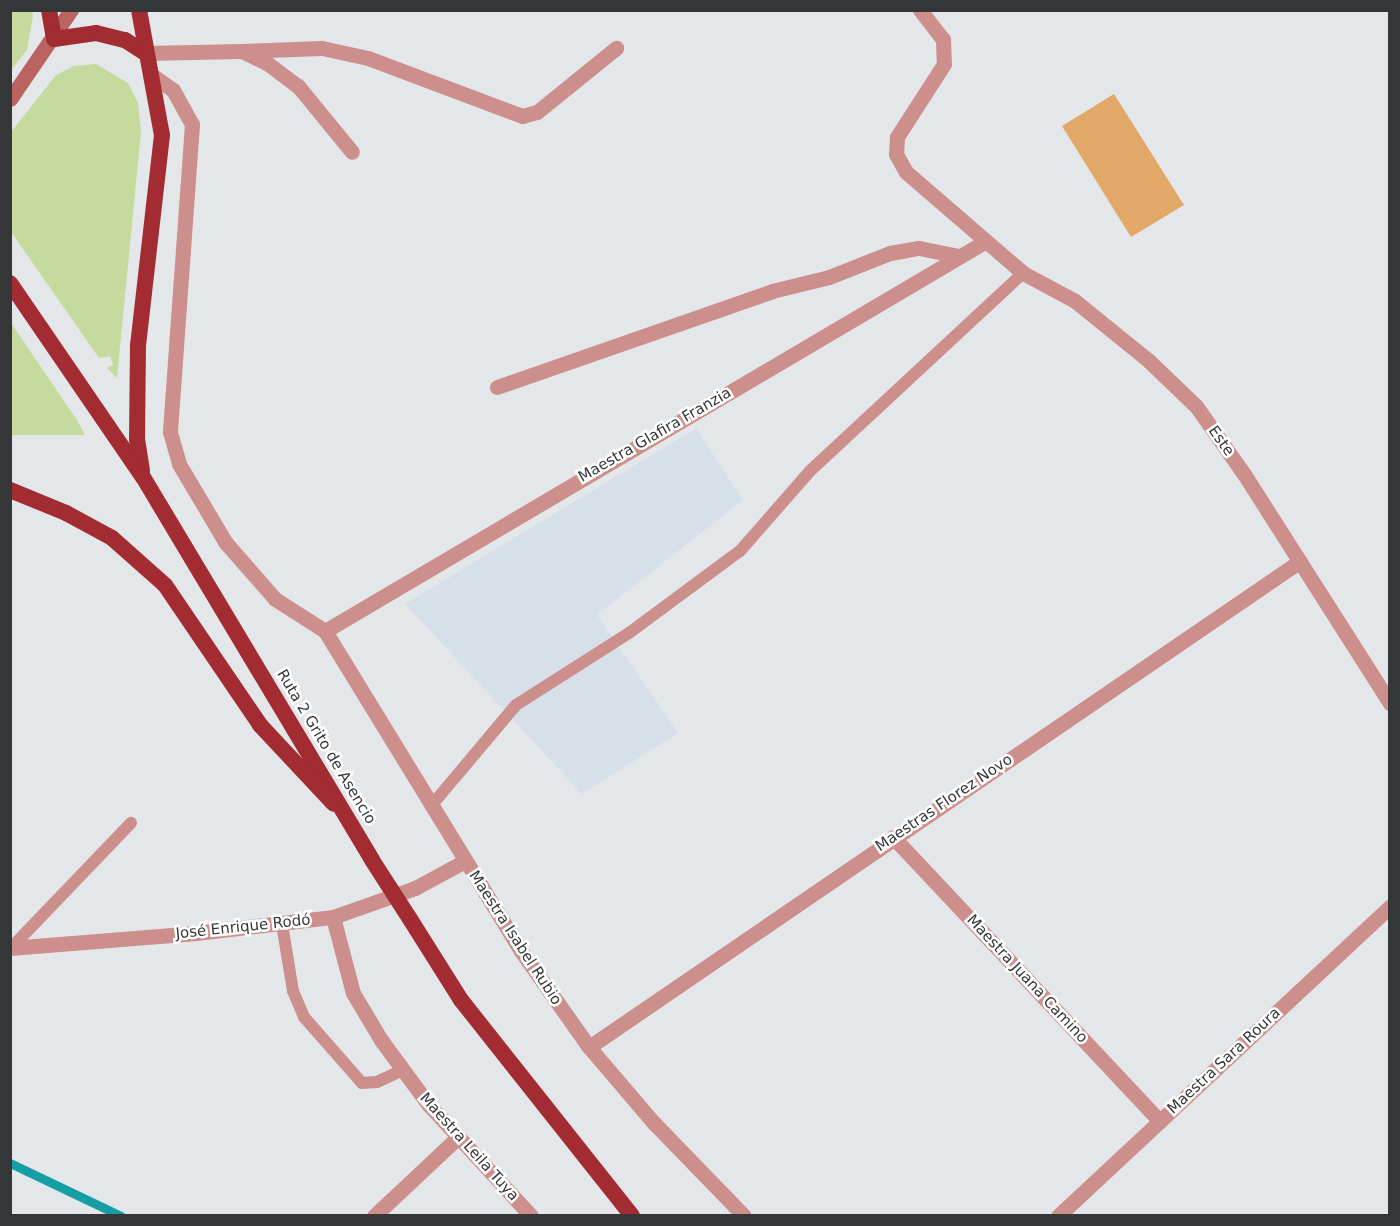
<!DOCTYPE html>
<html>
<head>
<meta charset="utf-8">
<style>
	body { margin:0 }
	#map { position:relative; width:1400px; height:1226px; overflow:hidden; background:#e4e7ea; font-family:"DejaVu Sans",sans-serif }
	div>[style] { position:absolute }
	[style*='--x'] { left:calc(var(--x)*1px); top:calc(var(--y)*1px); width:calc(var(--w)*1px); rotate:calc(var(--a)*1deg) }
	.built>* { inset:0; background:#d7dfe9 }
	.green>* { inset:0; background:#c6da9d }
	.stream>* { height:9px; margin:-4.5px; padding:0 4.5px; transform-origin:4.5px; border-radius:4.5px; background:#169ea5 }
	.building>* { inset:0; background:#e1a868 }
	.service>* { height:12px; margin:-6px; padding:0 6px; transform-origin:6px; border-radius:6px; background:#cc8f8c }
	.minor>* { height:15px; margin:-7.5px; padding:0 7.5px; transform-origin:7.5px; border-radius:7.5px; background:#cc8f8c }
	.secondary>* { height:15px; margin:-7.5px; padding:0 7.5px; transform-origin:7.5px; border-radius:7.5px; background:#ba6360 }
	.trunk>* { height:16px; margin:-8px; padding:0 8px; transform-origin:8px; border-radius:8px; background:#a22c32 }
	.trunk-bridge>* { height:16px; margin:-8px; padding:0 8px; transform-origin:8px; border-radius:8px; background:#a22c32 }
	span { translate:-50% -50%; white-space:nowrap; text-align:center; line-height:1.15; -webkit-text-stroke:5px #fff; paint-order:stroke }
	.street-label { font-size:15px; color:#353638 }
	.frame { position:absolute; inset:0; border:12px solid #353638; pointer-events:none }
</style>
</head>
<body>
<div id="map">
	<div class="built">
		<div style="clip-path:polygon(696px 428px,743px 500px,597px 615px,678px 733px,582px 794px,405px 604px)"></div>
	</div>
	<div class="green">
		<div style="clip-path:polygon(11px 10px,32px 11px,33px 16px,27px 50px,11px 70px)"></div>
		<div style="clip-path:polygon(96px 64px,128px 83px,138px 103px,141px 132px,117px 378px,107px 368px,113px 365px,110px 356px,99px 358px,11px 232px,11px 132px,56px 75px,74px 66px)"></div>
		<div style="clip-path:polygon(11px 323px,77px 420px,85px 435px,11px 435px)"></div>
	</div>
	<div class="stream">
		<div style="--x:10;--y:1163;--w:123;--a:25.5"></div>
	</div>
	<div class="building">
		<div style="clip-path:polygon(1114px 94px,1184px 205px,1131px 237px,1062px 126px)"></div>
	</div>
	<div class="service">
		<div style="--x:431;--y:806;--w:132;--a:-49.9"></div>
		<div style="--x:516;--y:705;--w:134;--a:-32.5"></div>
		<div style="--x:629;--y:633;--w:138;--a:-36.5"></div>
		<div style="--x:740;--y:551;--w:106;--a:-48.8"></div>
		<div style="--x:810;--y:471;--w:291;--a:-42.9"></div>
		<div style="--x:282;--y:924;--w:68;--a:80.7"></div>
		<div style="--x:293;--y:991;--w:28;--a:67"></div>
		<div style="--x:304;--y:1017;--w:88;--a:48.7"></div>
		<div style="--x:362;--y:1083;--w:15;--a:-4"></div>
		<div style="--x:377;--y:1082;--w:29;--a:-25"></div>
		<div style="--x:12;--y:947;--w:172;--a:-46.2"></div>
	</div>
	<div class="minor">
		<div style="--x:920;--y:10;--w:37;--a:52"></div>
		<div style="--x:943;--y:39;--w:25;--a:88"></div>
		<div style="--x:944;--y:64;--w:87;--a:122.8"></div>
		<div style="--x:897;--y:137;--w:17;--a:93"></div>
		<div style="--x:896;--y:154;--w:21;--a:61"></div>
		<div style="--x:906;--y:172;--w:155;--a:40.8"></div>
		<div style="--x:1023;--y:273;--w:59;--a:28.3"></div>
		<div style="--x:1075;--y:301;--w:95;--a:39"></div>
		<div style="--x:1149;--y:361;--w:65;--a:43.8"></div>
		<div style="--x:1196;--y:406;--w:83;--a:54.8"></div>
		<div style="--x:1244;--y:474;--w:272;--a:57.5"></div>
		<div style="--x:242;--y:51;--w:80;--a:-2.1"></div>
		<div style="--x:322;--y:48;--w:47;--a:12.3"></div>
		<div style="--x:368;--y:58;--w:165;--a:20.6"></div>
		<div style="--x:522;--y:116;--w:16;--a:-15"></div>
		<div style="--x:537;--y:112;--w:102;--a:-39"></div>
		<div style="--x:145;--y:53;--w:97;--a:-1.2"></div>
		<div style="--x:242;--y:51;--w:28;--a:26"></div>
		<div style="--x:267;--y:63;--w:39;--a:37"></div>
		<div style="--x:298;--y:86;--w:85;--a:50.7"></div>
		<div style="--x:153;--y:76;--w:24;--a:35"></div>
		<div style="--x:173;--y:90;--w:39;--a:61"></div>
		<div style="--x:192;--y:124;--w:309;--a:94.1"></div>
		<div style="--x:170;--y:432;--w:33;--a:74"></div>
		<div style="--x:179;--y:464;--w:92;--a:59.3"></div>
		<div style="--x:226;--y:543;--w:74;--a:48.8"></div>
		<div style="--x:275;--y:599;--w:59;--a:32.6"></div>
		<div style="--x:325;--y:631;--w:375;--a:58.5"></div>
		<div style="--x:521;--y:951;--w:118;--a:54.7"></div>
		<div style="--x:589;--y:1047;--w:100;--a:49.5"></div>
		<div style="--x:654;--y:1123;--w:129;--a:45.9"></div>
		<div style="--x:497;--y:387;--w:291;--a:-19.2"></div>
		<div style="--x:772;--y:291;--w:59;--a:-13.8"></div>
		<div style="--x:829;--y:277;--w:66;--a:-21.5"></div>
		<div style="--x:890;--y:253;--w:29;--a:-10"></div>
		<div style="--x:919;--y:248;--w:41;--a:11.3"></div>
		<div style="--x:325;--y:631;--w:767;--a:-30.54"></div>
		<div style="--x:893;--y:837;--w:390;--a:46.8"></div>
		<div style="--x:333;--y:917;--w:79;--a:75.3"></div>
		<div style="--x:353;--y:993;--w:55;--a:59.2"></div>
		<div style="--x:381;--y:1040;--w:81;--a:53.6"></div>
		<div style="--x:429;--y:1105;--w:151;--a:47.4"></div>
		<div style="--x:10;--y:948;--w:187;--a:-4.6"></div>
		<div style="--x:196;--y:933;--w:138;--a:-6.7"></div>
		<div style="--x:333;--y:917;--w:87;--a:-19.5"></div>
		<div style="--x:415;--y:888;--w:57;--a:-28.4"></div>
		<div style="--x:589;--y:1047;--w:861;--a:-34.35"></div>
		<div style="--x:374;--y:1216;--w:114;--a:-43.2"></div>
		<div style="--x:1058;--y:1216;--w:454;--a:-43"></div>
	</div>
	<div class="secondary">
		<div style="--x:10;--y:99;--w:108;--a:-55.6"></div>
	</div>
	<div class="trunk">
		<div style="--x:49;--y:10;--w:29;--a:80"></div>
		<div style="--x:54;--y:39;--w:42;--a:-8.1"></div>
		<div style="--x:96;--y:33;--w:30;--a:14"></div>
		<div style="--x:125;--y:40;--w:24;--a:33"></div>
		<div style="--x:139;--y:10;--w:127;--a:79.6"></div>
		<div style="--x:162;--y:135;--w:211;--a:96.5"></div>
		<div style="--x:138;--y:345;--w:94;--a:90.6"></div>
		<div style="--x:137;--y:439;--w:32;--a:81"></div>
		<div style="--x:10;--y:283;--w:235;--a:55.6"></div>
		<div style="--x:143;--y:477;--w:446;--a:59.1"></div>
		<div style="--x:10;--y:490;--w:61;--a:22.3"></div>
		<div style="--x:66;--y:513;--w:52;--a:28.5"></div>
		<div style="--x:112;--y:538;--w:71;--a:41.6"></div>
		<div style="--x:165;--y:585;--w:169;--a:55.8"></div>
		<div style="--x:260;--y:725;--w:108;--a:46.9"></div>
		<div style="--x:410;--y:919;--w:96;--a:57.8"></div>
		<div style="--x:461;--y:1000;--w:275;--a:51.6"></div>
	</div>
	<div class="trunk-bridge">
		<div style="--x:372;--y:860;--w:70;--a:57.2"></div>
	</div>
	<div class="street-label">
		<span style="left:655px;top:435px;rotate:-30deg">Maestra Glafira Franzia</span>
		<span style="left:1221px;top:441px;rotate:55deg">Este</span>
		<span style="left:326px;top:747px;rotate:59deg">Ruta 2 Grito de Asencio</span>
		<span style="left:944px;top:803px;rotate:-34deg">Maestras Florez Novo</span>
		<span style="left:243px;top:927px;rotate:-6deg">José Enrique Rodó</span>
		<span style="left:515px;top:938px;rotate:57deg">Maestra Isabel Rubio</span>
		<span style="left:1027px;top:979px;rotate:47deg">Maestra Juana Camino</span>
		<span style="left:1224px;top:1061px;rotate:-43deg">Maestra Sara Roura</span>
		<span style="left:469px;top:1147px;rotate:48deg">Maestra Leila Tuya</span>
	</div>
	<div class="frame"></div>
</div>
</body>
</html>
